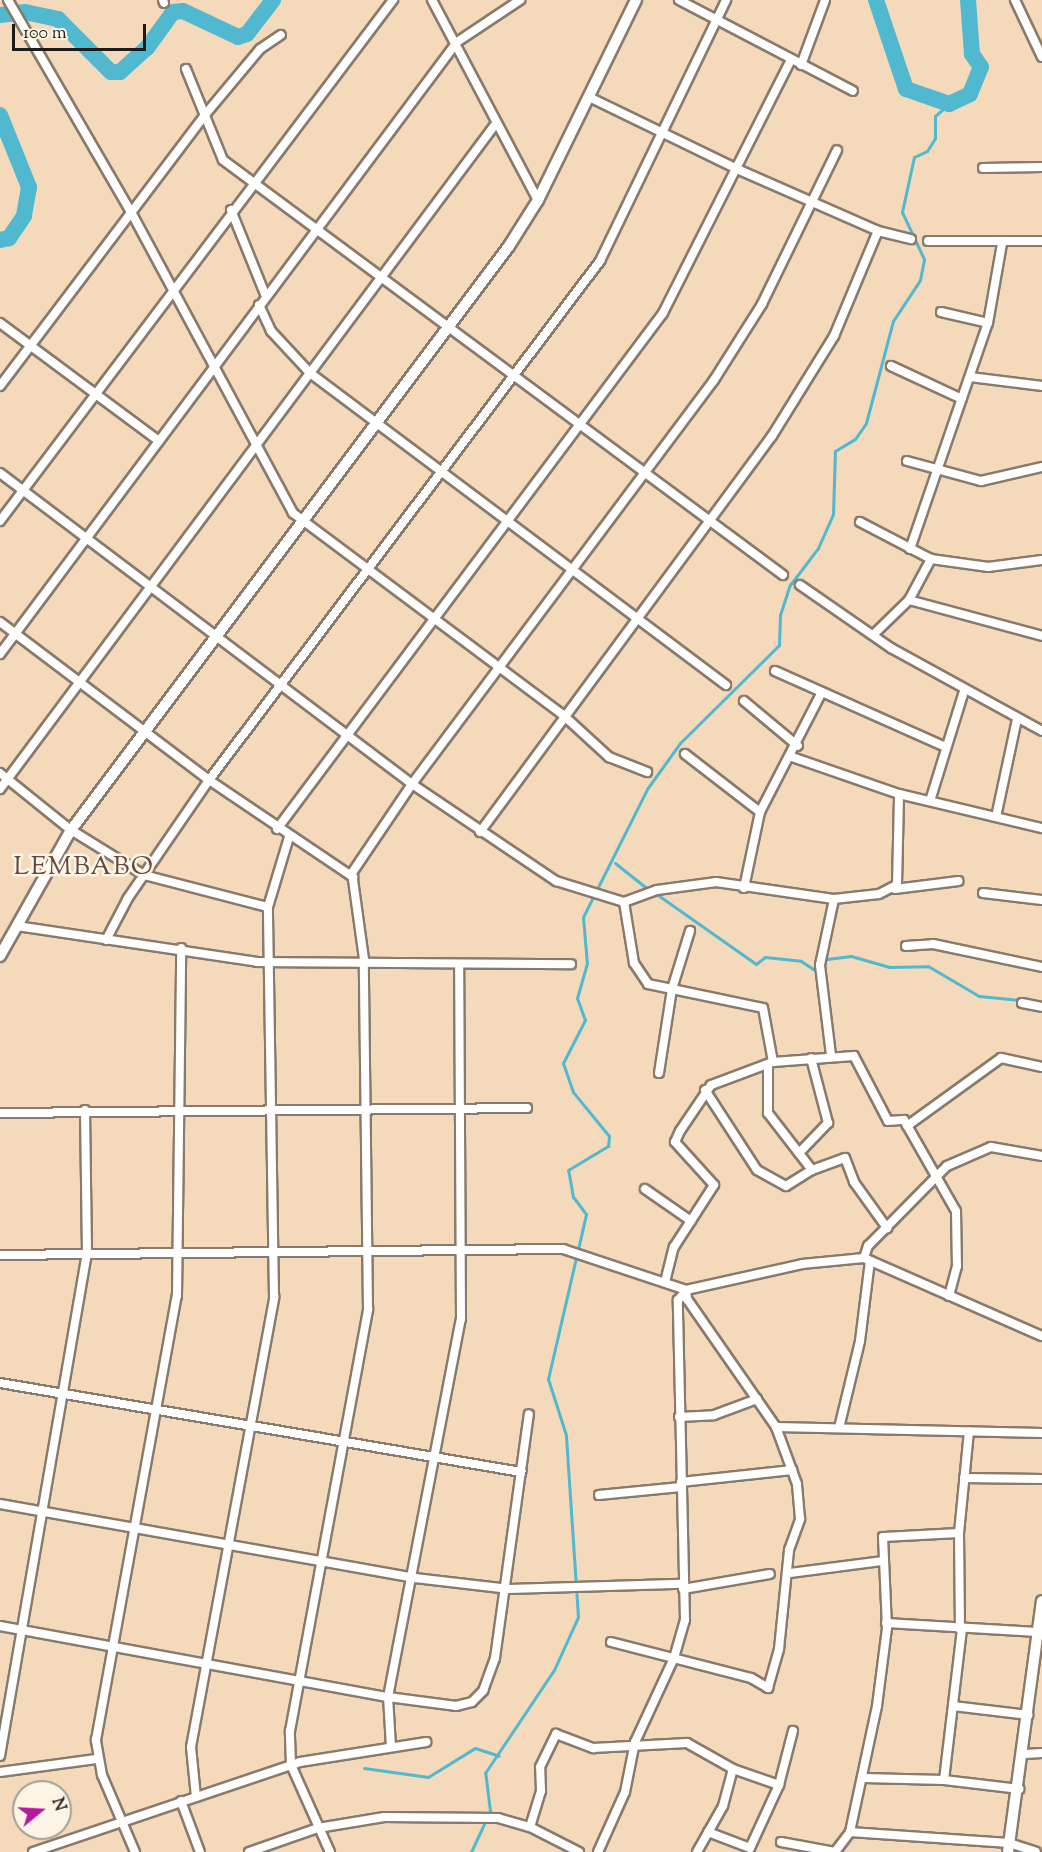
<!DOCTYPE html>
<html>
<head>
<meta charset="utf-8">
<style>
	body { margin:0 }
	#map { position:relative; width:1042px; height:1852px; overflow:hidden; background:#f4d9bb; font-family:"Sorts Mill Goudy",serif }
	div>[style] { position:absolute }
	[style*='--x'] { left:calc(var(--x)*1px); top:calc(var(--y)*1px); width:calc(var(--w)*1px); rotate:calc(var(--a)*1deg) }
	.stream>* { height:3px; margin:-1.5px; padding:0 1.5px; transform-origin:1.5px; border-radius:1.5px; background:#51b9cf }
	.river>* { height:16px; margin:-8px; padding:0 8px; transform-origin:8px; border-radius:8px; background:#51b9cf }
	.roads { filter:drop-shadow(2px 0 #887a6c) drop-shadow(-2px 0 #887a6c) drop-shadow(0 2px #887a6c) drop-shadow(0 -2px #887a6c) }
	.minor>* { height:8px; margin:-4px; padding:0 4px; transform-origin:4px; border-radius:4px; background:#fff }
	.tertiary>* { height:10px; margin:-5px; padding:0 5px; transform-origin:5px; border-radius:5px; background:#fff }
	span { translate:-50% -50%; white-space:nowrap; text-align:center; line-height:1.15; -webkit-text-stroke:5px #fcf5e5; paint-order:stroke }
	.quarter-label { font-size:26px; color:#634945; letter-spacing:1.5px }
	.north { position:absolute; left:12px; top:1780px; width:60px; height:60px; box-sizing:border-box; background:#fcf5e5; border:2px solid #a29e95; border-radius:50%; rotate:72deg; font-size:16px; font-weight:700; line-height:24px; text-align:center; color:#1c1c1c }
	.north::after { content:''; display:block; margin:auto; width:21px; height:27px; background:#b5179e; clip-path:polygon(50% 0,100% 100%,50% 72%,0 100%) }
	.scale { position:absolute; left:12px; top:24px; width:134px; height:27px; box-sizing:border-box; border:3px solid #1c1c1c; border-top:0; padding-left:8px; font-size:18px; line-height:21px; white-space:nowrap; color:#1c1c1c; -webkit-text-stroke:4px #fcf5e5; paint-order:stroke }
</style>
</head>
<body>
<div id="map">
	<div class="stream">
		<div style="--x:615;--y:863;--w:43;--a:38.5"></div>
		<div style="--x:655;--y:893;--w:123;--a:35.1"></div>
		<div style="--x:756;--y:964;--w:11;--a:-38"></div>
		<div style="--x:765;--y:957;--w:36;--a:6"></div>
		<div style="--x:801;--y:961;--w:14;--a:34"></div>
		<div style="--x:813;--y:969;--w:17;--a:-36"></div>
		<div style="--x:827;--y:959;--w:24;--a:-7"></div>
		<div style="--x:851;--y:956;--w:40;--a:16"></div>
		<div style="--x:889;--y:967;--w:39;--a:-1"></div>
		<div style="--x:928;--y:966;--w:59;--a:30.5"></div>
		<div style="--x:979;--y:996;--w:53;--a:5.4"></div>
		<div style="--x:364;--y:1768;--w:65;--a:8"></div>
		<div style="--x:428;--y:1777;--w:55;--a:-31.7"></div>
		<div style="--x:475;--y:1748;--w:25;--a:18"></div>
		<div style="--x:471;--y:1852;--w:45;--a:-65.1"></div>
		<div style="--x:490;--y:1811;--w:38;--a:-97"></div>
		<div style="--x:485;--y:1773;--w:124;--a:-56.2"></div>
		<div style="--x:554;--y:1670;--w:58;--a:-65.6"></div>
		<div style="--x:578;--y:1617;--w:182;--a:-93.8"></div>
		<div style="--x:566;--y:1435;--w:59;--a:-107.8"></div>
		<div style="--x:548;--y:1379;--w:169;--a:-77"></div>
		<div style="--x:586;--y:1214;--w:21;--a:-127"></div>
		<div style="--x:573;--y:1197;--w:27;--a:-100"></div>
		<div style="--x:568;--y:1170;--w:47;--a:-31"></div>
		<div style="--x:608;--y:1146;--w:10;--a:-84"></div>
		<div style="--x:609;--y:1136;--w:57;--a:-129.3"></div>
		<div style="--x:573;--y:1092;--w:31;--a:-109"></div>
		<div style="--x:563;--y:1063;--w:48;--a:-62.9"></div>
		<div style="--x:585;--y:1020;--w:23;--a:-110"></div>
		<div style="--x:577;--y:998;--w:35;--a:-74"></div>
		<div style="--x:587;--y:964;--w:47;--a:-94.9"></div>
		<div style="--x:583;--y:917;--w:143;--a:-63.4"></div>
		<div style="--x:647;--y:789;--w:57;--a:-54.3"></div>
		<div style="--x:680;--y:743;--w:139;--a:-44.7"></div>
		<div style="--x:779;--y:645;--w:30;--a:-88"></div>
		<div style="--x:780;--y:615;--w:32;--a:-72"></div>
		<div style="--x:790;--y:585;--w:46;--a:-52.9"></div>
		<div style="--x:818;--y:548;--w:37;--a:-66"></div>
		<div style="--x:833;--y:514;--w:63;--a:-88.2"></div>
		<div style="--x:835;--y:451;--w:23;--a:-31"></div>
		<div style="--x:855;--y:439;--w:19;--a:-55"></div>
		<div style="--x:866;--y:423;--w:106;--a:-75.2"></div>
		<div style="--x:893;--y:321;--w:49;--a:-56.6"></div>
		<div style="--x:920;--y:280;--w:21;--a:-79"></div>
		<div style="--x:924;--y:259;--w:52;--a:-115.1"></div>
		<div style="--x:902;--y:212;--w:56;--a:-77.7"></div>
		<div style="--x:914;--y:157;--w:14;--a:-25"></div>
		<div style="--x:927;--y:151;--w:15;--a:-58"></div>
		<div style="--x:935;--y:138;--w:22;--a:-90"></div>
		<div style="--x:935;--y:116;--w:18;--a:-41"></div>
	</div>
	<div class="river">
		<div style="--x:876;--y:0;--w:94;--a:71.4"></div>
		<div style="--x:906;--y:89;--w:46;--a:19.2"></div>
		<div style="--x:949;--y:104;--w:23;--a:-25"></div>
		<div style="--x:970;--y:94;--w:29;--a:-68"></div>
		<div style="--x:981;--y:67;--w:16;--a:-125"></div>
		<div style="--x:972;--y:54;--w:54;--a:-94.2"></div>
		<div style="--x:0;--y:15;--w:25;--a:-7"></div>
		<div style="--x:25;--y:12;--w:34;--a:12"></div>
		<div style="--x:58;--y:19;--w:75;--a:45"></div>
		<div style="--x:111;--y:72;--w:9;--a:0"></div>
		<div style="--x:120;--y:72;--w:36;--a:-42"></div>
		<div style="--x:147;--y:48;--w:44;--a:-54.2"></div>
		<div style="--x:173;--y:12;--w:10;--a:-6"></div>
		<div style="--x:183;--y:11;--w:61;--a:25.3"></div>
		<div style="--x:238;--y:37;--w:9;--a:-18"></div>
		<div style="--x:247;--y:34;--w:43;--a:-52.6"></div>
		<div style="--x:0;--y:115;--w:78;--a:68.1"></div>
		<div style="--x:29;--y:187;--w:29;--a:100"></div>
		<div style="--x:24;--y:216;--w:27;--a:124"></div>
		<div style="--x:9;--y:238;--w:9;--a:167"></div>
	</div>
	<div class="roads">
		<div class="minor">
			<div style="--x:8;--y:0;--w:245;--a:59.9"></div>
			<div style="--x:131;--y:212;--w:342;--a:61.7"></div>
			<div style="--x:293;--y:513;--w:336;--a:36.8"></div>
			<div style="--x:562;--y:714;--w:64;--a:42.5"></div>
			<div style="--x:609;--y:757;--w:41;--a:21.5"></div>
			<div style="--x:163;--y:0;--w:3;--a:72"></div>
			<div style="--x:432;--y:0;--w:226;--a:62.1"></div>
			<div style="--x:679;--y:0;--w:196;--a:27.6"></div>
			<div style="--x:1015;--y:0;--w:63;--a:64.7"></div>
			<div style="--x:801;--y:65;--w:69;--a:-69.7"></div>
			<div style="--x:186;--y:69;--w:98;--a:67.9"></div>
			<div style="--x:223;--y:160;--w:697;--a:36.54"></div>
			<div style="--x:589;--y:97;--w:165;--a:25.9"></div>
			<div style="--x:737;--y:169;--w:154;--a:23.7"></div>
			<div style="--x:878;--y:231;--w:34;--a:14"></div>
			<div style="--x:983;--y:168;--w:59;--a:-1"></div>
			<div style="--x:231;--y:210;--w:91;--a:68"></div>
			<div style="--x:928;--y:241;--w:114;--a:0"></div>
			<div style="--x:259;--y:305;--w:29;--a:65"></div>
			<div style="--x:271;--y:331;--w:57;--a:47.1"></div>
			<div style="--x:310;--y:373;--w:520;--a:36.87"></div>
			<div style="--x:941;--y:312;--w:48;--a:13.2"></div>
			<div style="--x:0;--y:323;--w:198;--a:36.6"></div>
			<div style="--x:891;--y:366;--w:78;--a:24.9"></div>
			<div style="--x:970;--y:377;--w:73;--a:7.1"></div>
			<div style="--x:0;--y:386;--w:338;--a:-52.9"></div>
			<div style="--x:204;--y:116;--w:87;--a:-50.1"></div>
			<div style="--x:260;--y:49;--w:25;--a:-34"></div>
			<div style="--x:907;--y:461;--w:77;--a:15.1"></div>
			<div style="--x:981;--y:481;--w:63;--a:-12.9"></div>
			<div style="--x:0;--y:473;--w:516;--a:37.05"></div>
			<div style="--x:412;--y:784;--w:174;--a:34"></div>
			<div style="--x:556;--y:881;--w:71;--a:17.2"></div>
			<div style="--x:624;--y:902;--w:35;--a:-20"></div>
			<div style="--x:657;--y:890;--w:60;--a:-7.7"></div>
			<div style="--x:716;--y:882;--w:119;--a:8.2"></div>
			<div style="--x:834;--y:899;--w:45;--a:-6.3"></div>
			<div style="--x:879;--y:894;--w:20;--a:-27"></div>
			<div style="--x:897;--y:885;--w:91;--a:-88.7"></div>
			<div style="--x:0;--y:521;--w:653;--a:-52.97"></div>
			<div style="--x:860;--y:522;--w:80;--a:27.5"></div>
			<div style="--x:931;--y:559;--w:58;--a:8"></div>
			<div style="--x:988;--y:567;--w:54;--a:-7.4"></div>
			<div style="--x:910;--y:549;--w:239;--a:-71"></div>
			<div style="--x:988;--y:323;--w:80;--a:-80"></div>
			<div style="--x:800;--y:585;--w:111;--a:34.7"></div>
			<div style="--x:891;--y:648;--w:172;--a:28.8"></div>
			<div style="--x:909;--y:600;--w:138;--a:15.1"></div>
			<div style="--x:0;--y:622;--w:262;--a:37.1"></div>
			<div style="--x:209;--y:780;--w:174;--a:34"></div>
			<div style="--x:873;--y:635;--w:50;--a:-44.2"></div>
			<div style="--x:909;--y:600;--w:47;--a:-61.8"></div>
			<div style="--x:0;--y:654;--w:764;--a:-53.25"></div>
			<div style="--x:457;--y:42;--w:76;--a:-33.7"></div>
			<div style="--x:775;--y:671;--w:187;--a:24"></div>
			<div style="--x:744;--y:701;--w:70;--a:39.8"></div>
			<div style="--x:685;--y:754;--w:95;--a:37.7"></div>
			<div style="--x:792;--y:757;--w:113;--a:19.1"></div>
			<div style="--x:899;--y:794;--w:147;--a:13.4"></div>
			<div style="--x:0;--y:773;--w:91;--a:38.8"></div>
			<div style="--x:71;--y:830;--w:86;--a:31.7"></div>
			<div style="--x:144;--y:875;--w:128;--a:14.5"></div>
			<div style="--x:0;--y:789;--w:827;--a:-53.31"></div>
			<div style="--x:930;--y:801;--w:115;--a:-72.8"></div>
			<div style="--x:996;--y:817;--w:100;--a:-77.9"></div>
			<div style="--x:277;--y:829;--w:644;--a:-53.2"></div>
			<div style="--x:663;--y:313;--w:284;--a:-63.2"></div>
			<div style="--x:480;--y:832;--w:492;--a:-53.6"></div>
			<div style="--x:772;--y:436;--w:118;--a:-58.2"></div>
			<div style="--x:834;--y:336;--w:114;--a:-67.3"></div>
			<div style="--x:744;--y:888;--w:78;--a:-78.1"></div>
			<div style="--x:760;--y:812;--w:135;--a:-62.7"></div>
			<div style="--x:895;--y:889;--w:64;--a:-7.2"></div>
			<div style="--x:983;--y:893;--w:59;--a:6.8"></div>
			<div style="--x:624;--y:902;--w:62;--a:80.7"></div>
			<div style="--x:634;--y:963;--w:25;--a:56"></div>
			<div style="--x:648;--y:984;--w:117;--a:11.8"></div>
			<div style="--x:763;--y:1008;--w:55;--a:79.5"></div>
			<div style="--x:773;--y:1062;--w:81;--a:-4.2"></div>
			<div style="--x:854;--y:1056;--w:73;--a:62.4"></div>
			<div style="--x:888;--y:1121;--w:16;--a:-4"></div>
			<div style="--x:904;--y:1120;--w:105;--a:60.3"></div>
			<div style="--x:956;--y:1211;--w:55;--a:89"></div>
			<div style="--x:957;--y:1266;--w:31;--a:105"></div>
			<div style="--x:17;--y:926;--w:243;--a:8.5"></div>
			<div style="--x:257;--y:962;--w:314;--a:0.4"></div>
			<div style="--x:106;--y:940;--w:47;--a:-62.4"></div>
			<div style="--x:128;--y:898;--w:143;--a:-55.5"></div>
			<div style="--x:209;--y:780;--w:650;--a:-53.01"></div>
			<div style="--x:600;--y:261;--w:290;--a:-64.2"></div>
			<div style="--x:906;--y:946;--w:27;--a:-4"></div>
			<div style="--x:933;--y:944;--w:111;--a:11.9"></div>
			<div style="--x:1022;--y:1003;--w:20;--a:11"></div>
			<div style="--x:831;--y:1055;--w:91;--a:-97"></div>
			<div style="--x:820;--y:965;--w:67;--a:-78"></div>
			<div style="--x:768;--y:1068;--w:45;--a:90"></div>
			<div style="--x:768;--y:1113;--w:72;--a:52.3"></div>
			<div style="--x:812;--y:1170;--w:35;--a:-20"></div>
			<div style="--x:845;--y:1158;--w:26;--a:69"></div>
			<div style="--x:854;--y:1182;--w:57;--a:54.3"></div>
			<div style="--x:659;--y:1073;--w:85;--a:-81.2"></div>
			<div style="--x:672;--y:989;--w:61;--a:-72.8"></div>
			<div style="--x:705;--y:1090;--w:95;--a:57"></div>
			<div style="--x:757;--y:1170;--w:33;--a:29"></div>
			<div style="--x:786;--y:1186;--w:31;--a:-32"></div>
			<div style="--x:0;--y:1113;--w:527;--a:-0.54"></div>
			<div style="--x:907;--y:1126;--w:116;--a:-35.9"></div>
			<div style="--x:1001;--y:1058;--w:42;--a:12.4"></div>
			<div style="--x:799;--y:1153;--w:42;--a:-46"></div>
			<div style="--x:828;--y:1123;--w:67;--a:-104.7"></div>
			<div style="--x:645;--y:1189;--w:56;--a:34.8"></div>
			<div style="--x:0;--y:1255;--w:563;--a:-0.61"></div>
			<div style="--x:563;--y:1249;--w:130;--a:18.4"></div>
			<div style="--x:686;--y:1290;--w:119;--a:-12.6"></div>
			<div style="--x:802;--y:1264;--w:62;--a:-5.5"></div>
			<div style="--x:864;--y:1258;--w:194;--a:23.7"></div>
			<div style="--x:864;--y:1258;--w:13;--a:-72"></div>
			<div style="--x:868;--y:1246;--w:112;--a:-45.4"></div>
			<div style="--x:947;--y:1166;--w:48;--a:-23.4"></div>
			<div style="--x:991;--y:1147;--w:52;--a:10"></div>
			<div style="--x:665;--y:1282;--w:36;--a:-76"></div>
			<div style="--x:674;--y:1247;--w:74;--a:-57.2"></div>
			<div style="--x:714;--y:1185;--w:58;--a:-132.2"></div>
			<div style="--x:675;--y:1142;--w:12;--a:-66"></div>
			<div style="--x:680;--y:1131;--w:55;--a:-56"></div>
			<div style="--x:711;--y:1085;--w:66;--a:-20.4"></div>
			<div style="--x:0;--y:1383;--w:529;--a:9.69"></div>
			<div style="--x:679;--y:1417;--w:35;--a:-3"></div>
			<div style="--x:714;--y:1415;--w:46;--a:-20.4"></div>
			<div style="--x:776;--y:1427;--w:266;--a:1.3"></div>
			<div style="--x:839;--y:1428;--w:89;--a:-76.4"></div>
			<div style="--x:860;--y:1341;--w:81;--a:-82.9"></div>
			<div style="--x:964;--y:1478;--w:78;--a:0.7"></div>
			<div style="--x:681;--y:1482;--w:112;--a:-6.2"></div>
			<div style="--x:599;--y:1495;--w:82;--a:-5.6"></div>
			<div style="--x:0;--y:1504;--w:422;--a:10.1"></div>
			<div style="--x:415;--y:1578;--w:95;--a:6.7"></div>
			<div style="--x:509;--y:1589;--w:173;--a:-1.7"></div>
			<div style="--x:790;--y:1573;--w:94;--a:-7.4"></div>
			<div style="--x:683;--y:1589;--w:88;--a:-9.8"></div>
			<div style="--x:886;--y:1623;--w:152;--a:3.4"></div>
			<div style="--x:0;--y:1626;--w:394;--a:10.4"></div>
			<div style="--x:388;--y:1697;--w:69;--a:7.5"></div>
			<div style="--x:456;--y:1706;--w:16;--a:-14"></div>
			<div style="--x:472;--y:1702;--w:16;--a:-45"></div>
			<div style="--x:483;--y:1691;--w:35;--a:-70"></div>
			<div style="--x:495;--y:1658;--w:246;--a:-82.1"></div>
			<div style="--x:960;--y:1629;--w:96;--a:-90.6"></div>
			<div style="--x:959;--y:1533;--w:102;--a:-84.4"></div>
			<div style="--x:611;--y:1642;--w:145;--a:14.4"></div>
			<div style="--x:751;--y:1678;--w:20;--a:30"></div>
			<div style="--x:768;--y:1688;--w:41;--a:-74.2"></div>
			<div style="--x:779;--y:1649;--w:100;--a:-84.2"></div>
			<div style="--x:789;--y:1550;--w:33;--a:-70"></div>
			<div style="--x:800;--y:1519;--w:35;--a:-95"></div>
			<div style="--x:797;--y:1484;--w:61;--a:-110.2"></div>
			<div style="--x:776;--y:1427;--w:156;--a:-124.8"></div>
			<div style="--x:687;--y:1299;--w:9;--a:-96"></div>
			<div style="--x:953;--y:1706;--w:76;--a:6.8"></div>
			<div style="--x:391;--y:1747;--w:50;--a:-93.4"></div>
			<div style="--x:388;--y:1697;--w:385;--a:-79.1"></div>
			<div style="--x:461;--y:1319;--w:354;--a:-90.3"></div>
			<div style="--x:1025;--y:1754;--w:17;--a:-3"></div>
			<div style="--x:0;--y:1756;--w:510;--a:-80.19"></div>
			<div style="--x:87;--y:1253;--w:143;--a:-90.8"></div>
			<div style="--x:0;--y:1772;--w:97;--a:-7.7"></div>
			<div style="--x:864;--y:1778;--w:80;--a:1.4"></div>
			<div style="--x:944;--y:1780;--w:76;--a:6.8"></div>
			<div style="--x:944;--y:1780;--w:151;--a:-83.2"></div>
			<div style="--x:196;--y:1797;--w:50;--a:-95.7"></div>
			<div style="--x:191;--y:1747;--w:458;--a:-79.5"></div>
			<div style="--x:274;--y:1297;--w:390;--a:-90.9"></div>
			<div style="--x:268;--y:907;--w:73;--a:-73.3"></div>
			<div style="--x:181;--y:1801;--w:54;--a:69.6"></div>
			<div style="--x:530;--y:1827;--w:38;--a:-73"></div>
			<div style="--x:541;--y:1791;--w:24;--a:-92"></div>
			<div style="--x:540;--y:1767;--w:37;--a:-64"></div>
			<div style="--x:556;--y:1734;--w:40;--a:21"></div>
			<div style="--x:593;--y:1748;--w:94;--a:-3"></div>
			<div style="--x:687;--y:1743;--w:53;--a:29.5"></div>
			<div style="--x:733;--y:1769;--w:49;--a:19.2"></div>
			<div style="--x:708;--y:1832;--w:45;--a:20.9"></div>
			<div style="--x:750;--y:1848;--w:69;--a:-65.3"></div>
			<div style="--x:779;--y:1785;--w:56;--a:-75.5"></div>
			<div style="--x:850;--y:1832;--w:159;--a:4"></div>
			<div style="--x:1009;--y:1843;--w:28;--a:18"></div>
			<div style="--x:781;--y:1842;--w:55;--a:10.5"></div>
			<div style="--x:33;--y:1852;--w:282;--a:-18.6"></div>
			<div style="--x:300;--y:1762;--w:128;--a:-9"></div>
			<div style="--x:135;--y:1852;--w:84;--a:-113.2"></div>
			<div style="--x:102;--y:1775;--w:36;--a:-100"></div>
			<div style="--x:96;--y:1740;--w:451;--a:-79.7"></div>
			<div style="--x:177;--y:1296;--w:348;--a:-89.3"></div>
			<div style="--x:249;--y:1852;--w:73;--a:-19.2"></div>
			<div style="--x:318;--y:1828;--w:67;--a:-9.5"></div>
			<div style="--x:384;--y:1817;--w:114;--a:0.5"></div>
			<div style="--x:498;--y:1818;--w:33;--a:16"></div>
			<div style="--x:530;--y:1827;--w:55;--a:27"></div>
			<div style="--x:330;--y:1852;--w:95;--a:-114.1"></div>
			<div style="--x:291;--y:1765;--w:34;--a:-92"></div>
			<div style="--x:290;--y:1731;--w:429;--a:-79.5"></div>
			<div style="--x:368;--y:1309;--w:350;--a:-90.7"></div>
			<div style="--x:364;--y:959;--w:87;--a:-97.9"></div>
			<div style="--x:352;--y:873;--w:107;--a:-56"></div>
			<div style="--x:412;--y:784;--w:504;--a:-53.22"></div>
			<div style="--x:714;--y:380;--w:90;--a:-57.7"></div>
			<div style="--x:762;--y:304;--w:171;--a:-64"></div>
			<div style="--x:598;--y:1852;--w:66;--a:-65.8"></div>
			<div style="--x:625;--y:1792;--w:51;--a:-78.7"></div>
			<div style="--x:635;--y:1742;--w:93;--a:-65.1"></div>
			<div style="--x:674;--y:1658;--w:40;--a:-74"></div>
			<div style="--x:685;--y:1620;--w:320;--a:-91.3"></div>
			<div style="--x:678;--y:1300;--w:12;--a:-48"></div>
			<div style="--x:697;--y:1852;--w:53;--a:-60.5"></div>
			<div style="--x:723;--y:1806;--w:38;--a:-75"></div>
			<div style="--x:835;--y:1852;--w:25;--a:-53"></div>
			<div style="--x:850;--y:1832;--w:129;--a:-77.9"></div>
			<div style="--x:877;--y:1706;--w:79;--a:-82.7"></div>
			<div style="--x:887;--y:1628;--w:91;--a:-92.5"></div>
			<div style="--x:883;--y:1537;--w:76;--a:-3"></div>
		</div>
		<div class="tertiary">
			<div style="--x:0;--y:956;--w:145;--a:-60.6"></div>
			<div style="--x:71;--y:830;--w:730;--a:-53.13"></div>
			<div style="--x:509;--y:246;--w:54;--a:-57.8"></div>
			<div style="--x:538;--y:200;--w:223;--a:-63.9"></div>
			<div style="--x:1008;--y:1852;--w:253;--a:-82.3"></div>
		</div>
	</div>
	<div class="quarter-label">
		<span style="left:84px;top:868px">LEMBABO</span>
	</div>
	<div class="north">N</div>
	<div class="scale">100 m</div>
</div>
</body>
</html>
